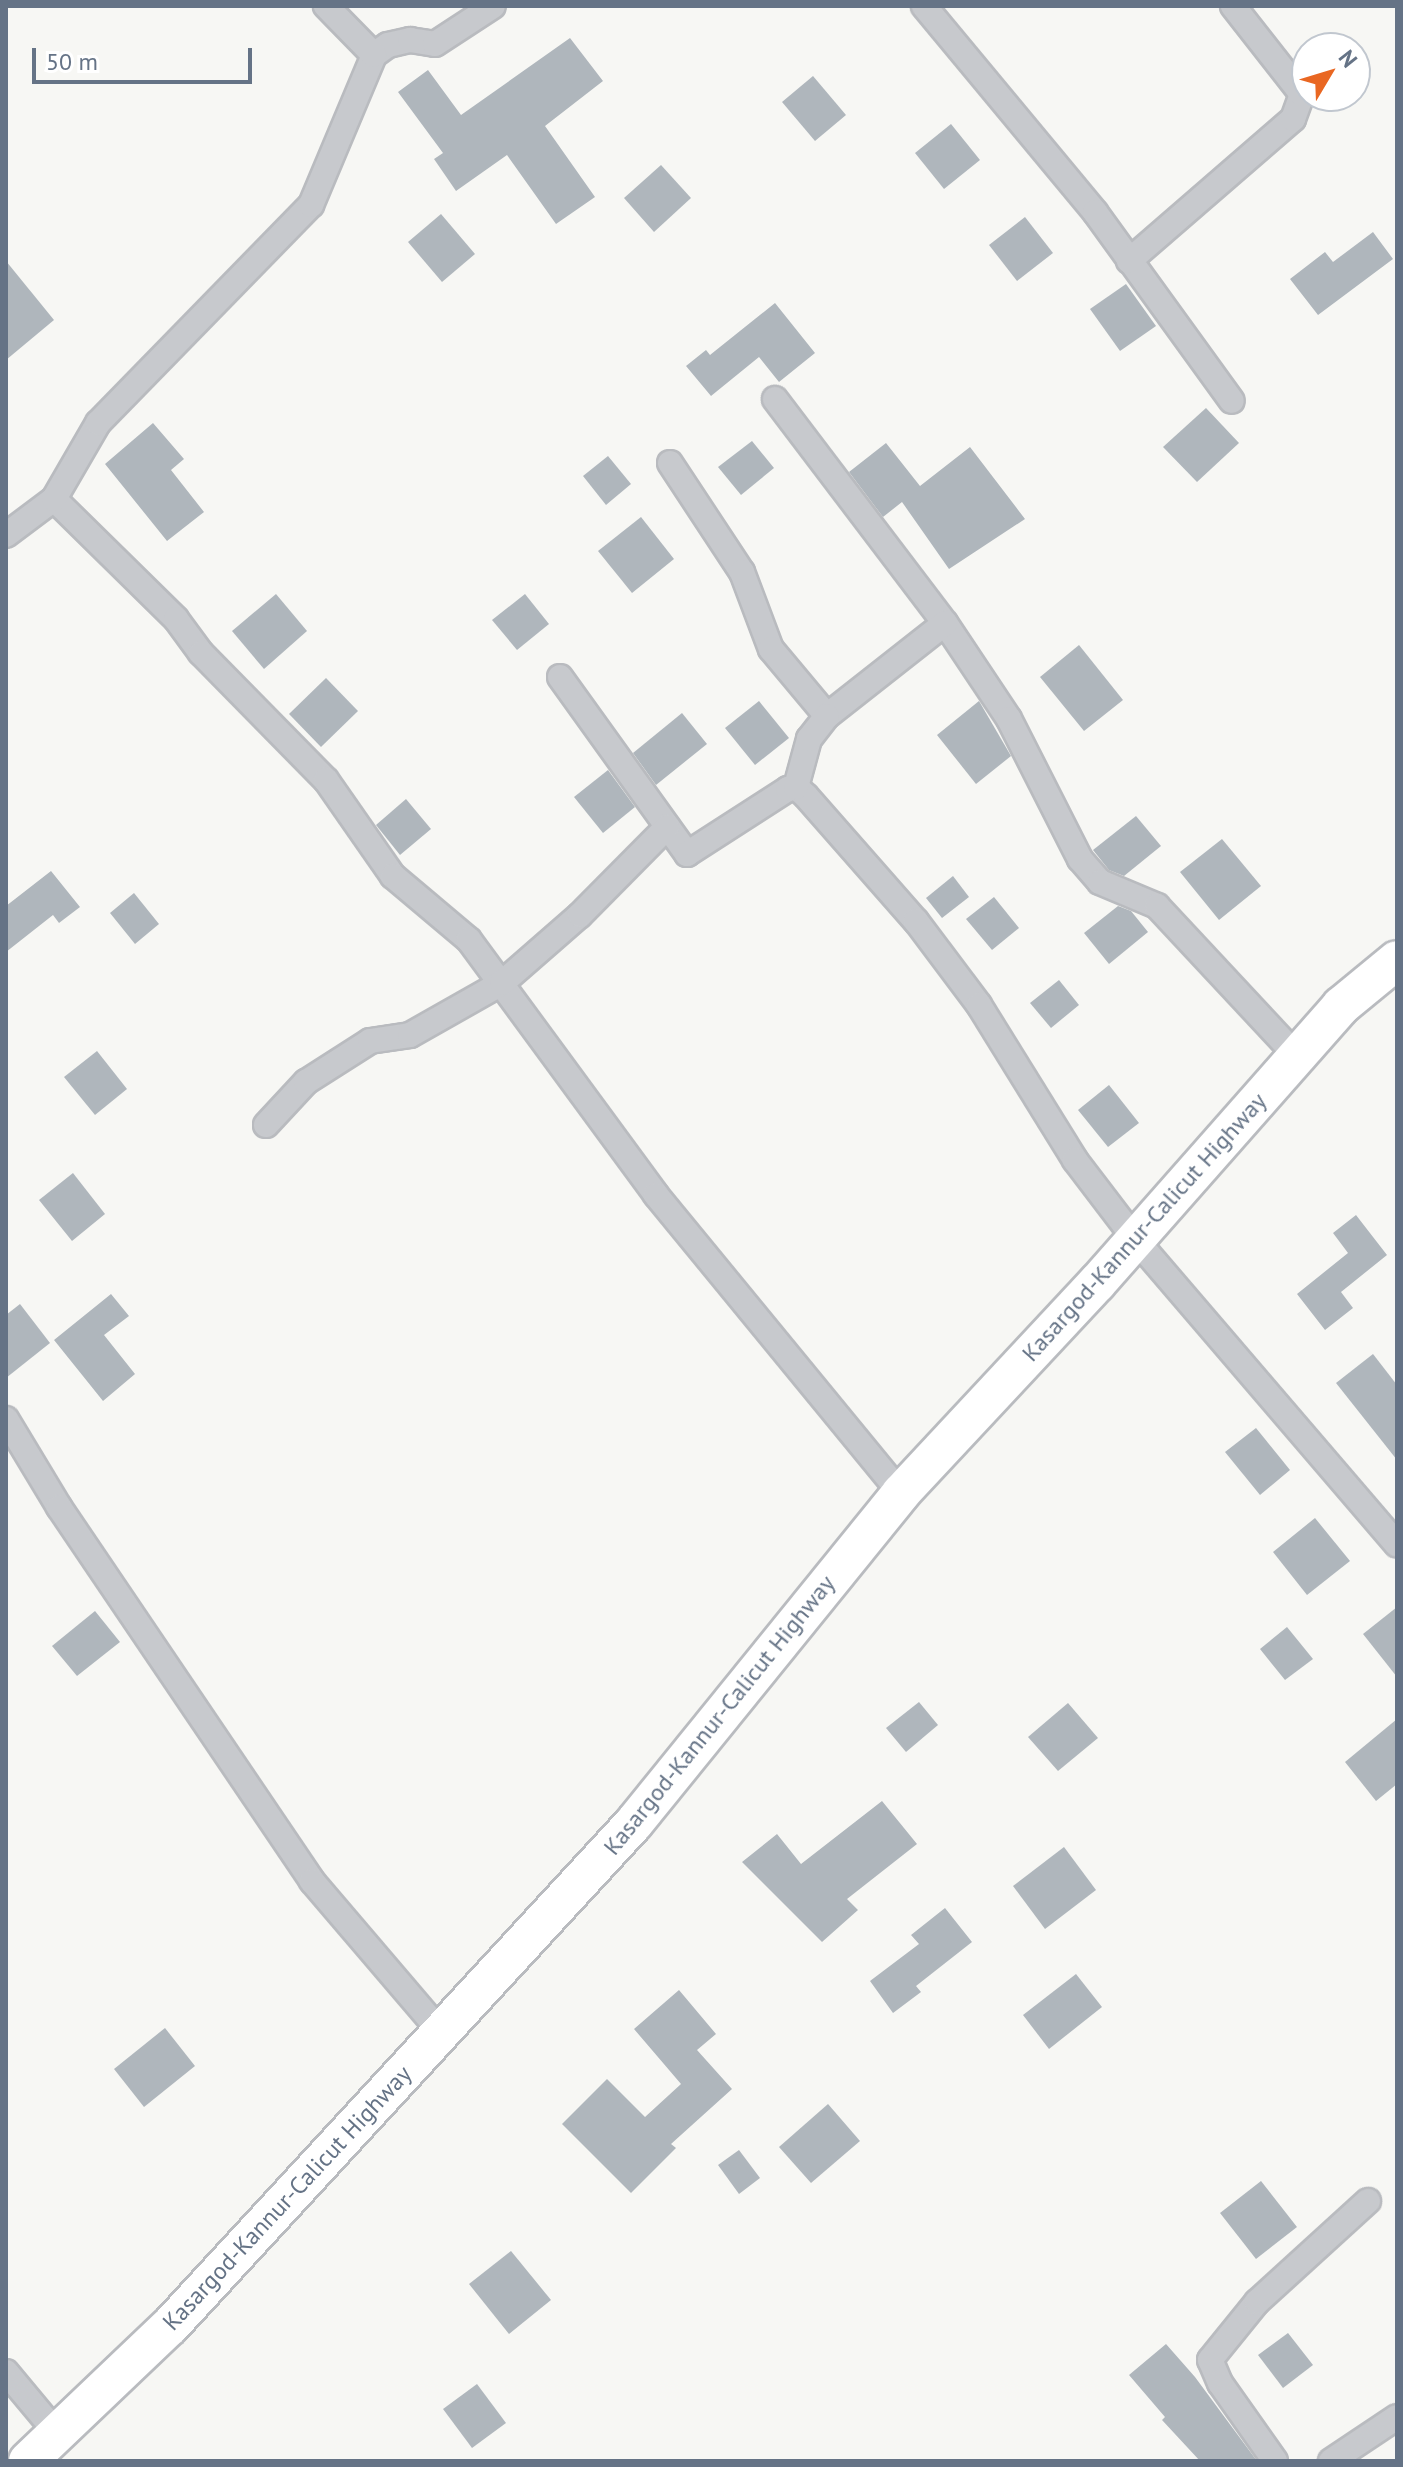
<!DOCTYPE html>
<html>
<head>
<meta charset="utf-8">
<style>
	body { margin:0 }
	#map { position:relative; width:1403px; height:2467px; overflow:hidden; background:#f7f7f4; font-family:"PT Sans",sans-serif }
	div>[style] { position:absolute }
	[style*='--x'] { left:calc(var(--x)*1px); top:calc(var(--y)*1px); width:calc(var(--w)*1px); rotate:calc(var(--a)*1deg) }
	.building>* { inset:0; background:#afb6bc }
	.roads { filter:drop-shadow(2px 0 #b9bbbf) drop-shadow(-2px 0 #b9bbbf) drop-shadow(0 2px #b9bbbf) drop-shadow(0 -2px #b9bbbf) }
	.minor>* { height:24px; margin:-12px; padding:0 12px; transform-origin:12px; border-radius:12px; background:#c7c9cd }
	.trunk>* { height:38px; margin:-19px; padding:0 19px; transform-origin:19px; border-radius:19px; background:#fff }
	span { translate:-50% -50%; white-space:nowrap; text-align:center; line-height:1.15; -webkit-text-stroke:8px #fff; paint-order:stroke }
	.street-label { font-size:24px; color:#657386 }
	.frame { position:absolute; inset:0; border:8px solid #657386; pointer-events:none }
	.north { position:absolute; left:1291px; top:32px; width:80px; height:80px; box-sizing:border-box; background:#fff; border:2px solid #c1c7cf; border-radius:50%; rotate:52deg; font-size:22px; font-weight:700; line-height:32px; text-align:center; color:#657386 }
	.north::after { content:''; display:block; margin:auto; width:28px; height:36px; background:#e96722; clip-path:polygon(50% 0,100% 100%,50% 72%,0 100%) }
	.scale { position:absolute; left:32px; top:48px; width:220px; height:36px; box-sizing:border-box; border:4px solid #657386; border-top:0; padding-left:10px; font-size:24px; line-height:28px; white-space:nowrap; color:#657386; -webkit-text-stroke:6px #fff; paint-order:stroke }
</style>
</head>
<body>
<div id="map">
	<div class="building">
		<div style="clip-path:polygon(570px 38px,603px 81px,545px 126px,595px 197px,556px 224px,507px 155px,456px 191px,434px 159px,443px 153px,398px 92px,428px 70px,461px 115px)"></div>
		<div style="clip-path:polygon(813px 76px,846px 115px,815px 141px,782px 102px)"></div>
		<div style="clip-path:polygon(951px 124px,980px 160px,944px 189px,915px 153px)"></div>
		<div style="clip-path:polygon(661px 165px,691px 198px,654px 232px,624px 198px)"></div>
		<div style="clip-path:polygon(441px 214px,475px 254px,442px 282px,408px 242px)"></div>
		<div style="clip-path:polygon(1025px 217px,1053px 253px,1017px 281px,989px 245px)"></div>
		<div style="clip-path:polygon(1373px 232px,1393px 259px,1318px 315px,1290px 279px,1325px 252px,1333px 262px)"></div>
		<div style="clip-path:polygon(6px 261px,54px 320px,6px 360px)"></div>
		<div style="clip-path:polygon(1126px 284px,1156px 326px,1120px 351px,1090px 309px)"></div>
		<div style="clip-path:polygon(775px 303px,815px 353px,779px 382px,759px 357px,711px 396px,686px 366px,706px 350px,710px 355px)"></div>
		<div style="clip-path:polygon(1206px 408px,1239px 443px,1197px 482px,1163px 447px)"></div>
		<div style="clip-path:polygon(153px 423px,184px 459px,171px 470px,204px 512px,167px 541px,105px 464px)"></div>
		<div style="clip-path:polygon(752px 441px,774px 468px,741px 495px,718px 467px)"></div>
		<div style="clip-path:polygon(886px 443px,920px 486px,970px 447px,1025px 519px,949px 569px,902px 502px,883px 517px,849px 472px)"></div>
		<div style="clip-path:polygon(608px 456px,631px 484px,606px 505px,583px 476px)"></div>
		<div style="clip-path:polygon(641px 517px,674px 559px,632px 593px,598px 551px)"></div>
		<div style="clip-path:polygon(276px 594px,307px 631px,264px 669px,232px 631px)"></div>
		<div style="clip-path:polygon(525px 594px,549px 624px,517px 650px,492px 620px)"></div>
		<div style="clip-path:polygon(1079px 645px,1123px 700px,1084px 731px,1040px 677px)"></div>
		<div style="clip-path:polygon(326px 678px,358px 711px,321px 747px,289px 714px)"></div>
		<div style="clip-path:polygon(759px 701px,789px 738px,755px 765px,725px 728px)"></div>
		<div style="clip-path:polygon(979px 701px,1011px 756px,976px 784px,937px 735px)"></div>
		<div style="clip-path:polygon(682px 713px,707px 744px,656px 785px,633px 753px)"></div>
		<div style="clip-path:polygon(608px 770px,635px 807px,603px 833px,574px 797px)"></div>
		<div style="clip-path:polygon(406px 799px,431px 829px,400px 855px,376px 825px)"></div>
		<div style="clip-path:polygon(1136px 816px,1161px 846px,1124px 876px,1109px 870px,1093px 850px)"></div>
		<div style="clip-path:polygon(1222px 839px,1261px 886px,1219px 920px,1180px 872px)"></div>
		<div style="clip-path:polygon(51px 871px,80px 907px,59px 923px,53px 915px,6px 952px,6px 906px)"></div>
		<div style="clip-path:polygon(953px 876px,969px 897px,942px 918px,926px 898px)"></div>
		<div style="clip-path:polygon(134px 893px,159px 924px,135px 944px,110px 913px)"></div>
		<div style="clip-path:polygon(994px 897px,1019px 928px,992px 950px,966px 919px)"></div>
		<div style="clip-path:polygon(1118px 906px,1131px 911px,1148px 932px,1109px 964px,1084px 933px)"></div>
		<div style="clip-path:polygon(1059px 980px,1079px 1005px,1051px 1028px,1030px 1003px)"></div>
		<div style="clip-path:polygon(97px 1051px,127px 1089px,95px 1115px,64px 1077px)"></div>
		<div style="clip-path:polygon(1109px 1085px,1139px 1123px,1108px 1147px,1078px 1110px)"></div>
		<div style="clip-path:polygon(73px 1173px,105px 1214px,72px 1241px,39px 1200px)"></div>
		<div style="clip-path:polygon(1356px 1215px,1387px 1255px,1341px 1292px,1353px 1308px,1325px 1330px,1297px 1294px,1348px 1253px,1333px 1233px)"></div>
		<div style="clip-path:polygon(111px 1294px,129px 1316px,104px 1335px,135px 1374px,103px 1401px,54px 1340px)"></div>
		<div style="clip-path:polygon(20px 1304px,50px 1343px,6px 1378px,6px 1315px)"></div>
		<div style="clip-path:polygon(1373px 1354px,1397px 1385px,1397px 1460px,1336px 1383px)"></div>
		<div style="clip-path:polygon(1256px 1428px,1290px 1470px,1260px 1495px,1225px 1452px)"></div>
		<div style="clip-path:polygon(1315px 1518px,1350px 1561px,1307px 1595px,1273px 1552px)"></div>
		<div style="clip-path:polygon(1397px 1607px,1397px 1677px,1363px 1634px)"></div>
		<div style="clip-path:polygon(95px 1611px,120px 1642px,77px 1676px,52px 1646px)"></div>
		<div style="clip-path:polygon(1287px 1627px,1313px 1659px,1285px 1680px,1260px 1649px)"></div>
		<div style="clip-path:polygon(919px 1702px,938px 1725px,906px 1752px,886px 1728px)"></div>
		<div style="clip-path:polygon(1068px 1703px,1098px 1738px,1058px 1771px,1028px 1737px)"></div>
		<div style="clip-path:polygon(1397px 1719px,1397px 1784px,1376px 1801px,1345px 1762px)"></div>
		<div style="clip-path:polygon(882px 1801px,917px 1844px,847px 1899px,858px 1910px,822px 1942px,742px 1862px,777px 1834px,801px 1864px)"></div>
		<div style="clip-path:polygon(1064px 1847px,1096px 1890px,1045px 1929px,1013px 1886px)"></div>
		<div style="clip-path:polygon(945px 1908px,972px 1942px,916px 1986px,921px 1992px,893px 2013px,870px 1981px,919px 1944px,911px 1935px)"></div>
		<div style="clip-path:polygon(1076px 1974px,1102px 2007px,1049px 2049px,1023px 2015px)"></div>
		<div style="clip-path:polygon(679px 1990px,716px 2034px,697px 2050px,732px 2089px,671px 2144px,676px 2148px,631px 2193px,562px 2124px,607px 2079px,645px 2117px,681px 2084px,634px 2029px)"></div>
		<div style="clip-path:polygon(165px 2028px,195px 2066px,144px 2107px,114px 2069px)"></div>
		<div style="clip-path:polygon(828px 2104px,860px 2141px,811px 2183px,779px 2147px)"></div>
		<div style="clip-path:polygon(739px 2150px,760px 2178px,739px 2194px,718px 2165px)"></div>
		<div style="clip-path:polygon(1261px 2181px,1297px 2227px,1256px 2259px,1220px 2213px)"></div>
		<div style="clip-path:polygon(511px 2251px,551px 2300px,509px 2334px,469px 2284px)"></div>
		<div style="clip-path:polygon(1288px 2333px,1313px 2365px,1283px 2388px,1258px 2355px)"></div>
		<div style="clip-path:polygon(1166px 2344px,1195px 2377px,1257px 2461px,1200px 2461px,1162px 2420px,1165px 2417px,1129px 2375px)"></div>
		<div style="clip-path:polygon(477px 2384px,506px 2423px,472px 2448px,443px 2409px)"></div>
	</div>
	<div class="roads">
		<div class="minor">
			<div style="--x:924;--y:6;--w:268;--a:50.3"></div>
			<div style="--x:1095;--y:212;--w:233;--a:54.1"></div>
			<div style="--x:374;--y:55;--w:17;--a:-36"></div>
			<div style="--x:388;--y:45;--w:23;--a:-13"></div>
			<div style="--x:410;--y:40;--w:25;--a:9"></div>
			<div style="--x:435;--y:44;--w:69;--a:-33.2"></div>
			<div style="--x:1129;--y:261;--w:217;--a:-40.9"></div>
			<div style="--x:1293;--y:119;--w:27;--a:-70"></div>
			<div style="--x:1302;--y:94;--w:112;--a:-128.1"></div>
			<div style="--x:775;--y:399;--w:281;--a:52.8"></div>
			<div style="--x:945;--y:623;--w:115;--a:56.3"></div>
			<div style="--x:1009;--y:719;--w:157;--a:63.1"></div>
			<div style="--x:1080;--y:859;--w:30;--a:49"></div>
			<div style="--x:1100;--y:882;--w:62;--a:22.8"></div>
			<div style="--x:1157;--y:906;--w:205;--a:47"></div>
			<div style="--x:670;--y:463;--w:131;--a:56.6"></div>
			<div style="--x:742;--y:572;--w:82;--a:69.4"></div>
			<div style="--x:771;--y:649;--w:87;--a:50.1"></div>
			<div style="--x:827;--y:716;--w:150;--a:-38.2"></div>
			<div style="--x:54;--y:499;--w:171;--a:44.5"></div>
			<div style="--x:176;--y:619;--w:42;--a:53.7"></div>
			<div style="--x:201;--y:653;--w:178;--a:45.5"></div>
			<div style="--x:326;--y:780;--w:117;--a:55.1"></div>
			<div style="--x:393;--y:876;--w:99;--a:40.1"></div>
			<div style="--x:469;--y:940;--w:316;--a:53.7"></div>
			<div style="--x:656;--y:1195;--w:386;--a:50.6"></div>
			<div style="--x:6;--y:535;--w:60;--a:-36.9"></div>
			<div style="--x:54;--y:499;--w:88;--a:-59.9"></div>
			<div style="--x:98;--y:423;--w:305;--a:-45.7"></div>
			<div style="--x:311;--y:205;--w:163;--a:-67.2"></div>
			<div style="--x:374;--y:55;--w:69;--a:-134.4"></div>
			<div style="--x:560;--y:677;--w:218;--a:54.3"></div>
			<div style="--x:687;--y:854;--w:120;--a:-32.8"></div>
			<div style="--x:788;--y:789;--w:8;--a:-14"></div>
			<div style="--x:796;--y:787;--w:13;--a:42"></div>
			<div style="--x:806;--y:796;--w:167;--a:48.7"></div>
			<div style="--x:916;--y:921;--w:105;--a:53.1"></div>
			<div style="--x:979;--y:1005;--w:182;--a:58.2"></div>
			<div style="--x:1075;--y:1160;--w:101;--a:52.7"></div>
			<div style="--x:1136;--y:1240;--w:401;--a:49.4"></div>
			<div style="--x:796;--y:787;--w:50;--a:-74.8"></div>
			<div style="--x:809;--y:739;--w:29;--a:-52"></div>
			<div style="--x:266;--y:1125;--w:59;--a:-47.1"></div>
			<div style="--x:306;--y:1082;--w:76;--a:-32.6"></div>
			<div style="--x:370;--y:1041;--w:40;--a:-8.5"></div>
			<div style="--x:410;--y:1035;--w:106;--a:-29.5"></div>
			<div style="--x:502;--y:983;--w:103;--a:-41.1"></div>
			<div style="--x:580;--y:915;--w:124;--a:-45.3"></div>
			<div style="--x:6;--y:1419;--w:103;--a:58.9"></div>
			<div style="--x:59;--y:1507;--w:452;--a:55.9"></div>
			<div style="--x:312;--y:1881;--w:197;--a:49.5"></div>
			<div style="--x:6;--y:2372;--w:78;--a:50.2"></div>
			<div style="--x:1275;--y:2461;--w:95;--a:-125.2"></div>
			<div style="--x:1220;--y:2383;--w:25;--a:-113"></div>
			<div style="--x:1210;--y:2360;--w:75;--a:-51"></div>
			<div style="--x:1257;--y:2302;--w:150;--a:-42.3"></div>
			<div style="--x:1331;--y:2461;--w:79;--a:-33.7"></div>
		</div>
		<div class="trunk">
			<div style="--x:28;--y:2461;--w:196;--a:-43.6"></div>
			<div style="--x:170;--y:2326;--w:684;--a:-47.31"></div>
			<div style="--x:634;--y:1823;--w:424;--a:-51"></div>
			<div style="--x:901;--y:1493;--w:287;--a:-47"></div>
			<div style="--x:1097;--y:1283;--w:369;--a:-48.6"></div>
			<div style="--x:1341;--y:1006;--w:72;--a:-39.4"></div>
		</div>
	</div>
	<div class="street-label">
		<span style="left:1144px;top:1227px;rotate:-48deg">Kasargod-Kannur-Calicut Highway</span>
		<span style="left:719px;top:1715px;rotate:-51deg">Kasargod-Kannur-Calicut Highway</span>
		<span style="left:287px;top:2198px;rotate:-47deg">Kasargod-Kannur-Calicut Highway</span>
	</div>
	<div class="frame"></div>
	<div class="north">N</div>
	<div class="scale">50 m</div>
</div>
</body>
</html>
